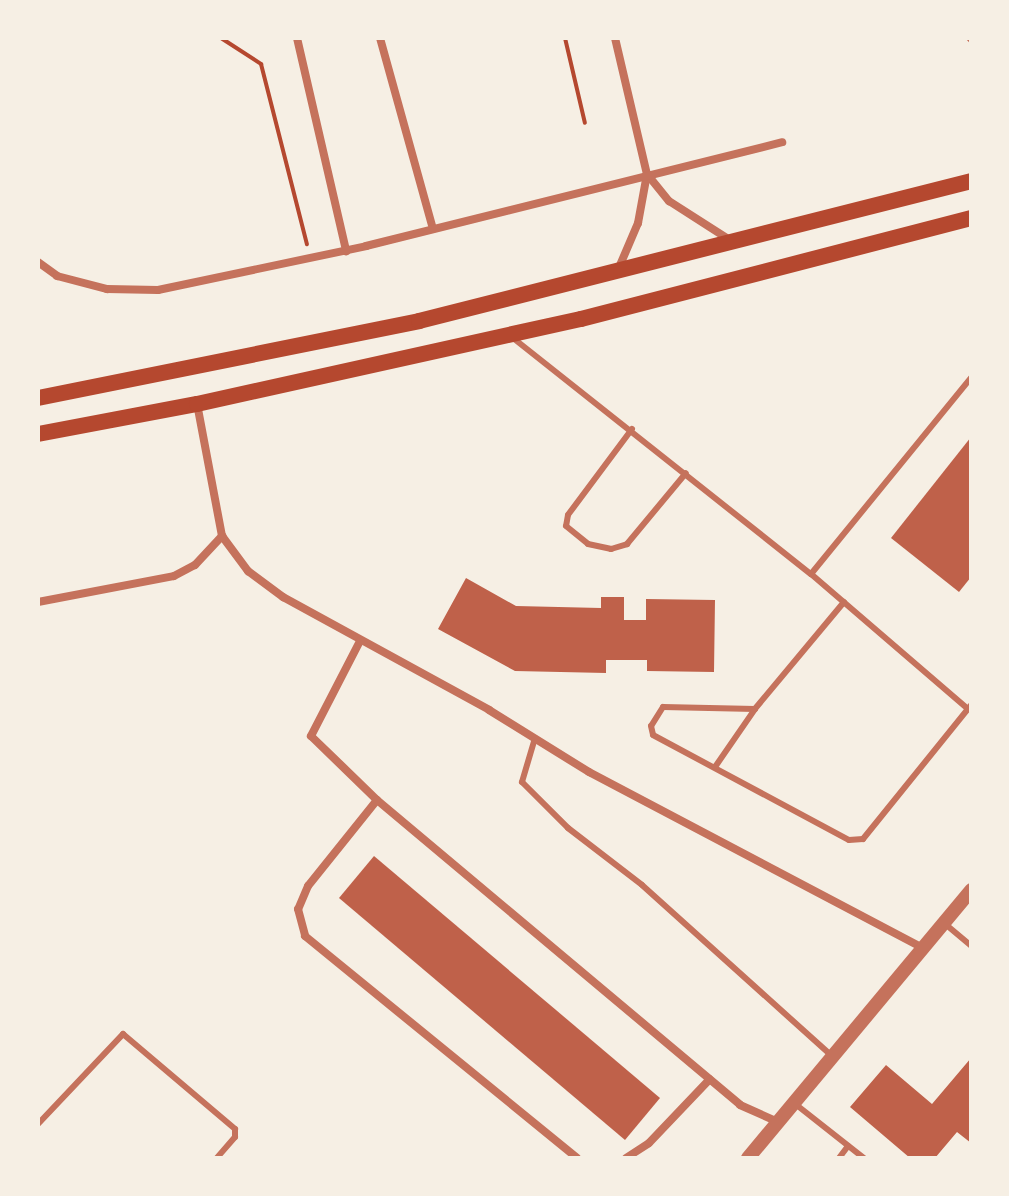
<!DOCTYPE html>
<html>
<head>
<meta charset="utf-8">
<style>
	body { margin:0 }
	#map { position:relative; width:1009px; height:1196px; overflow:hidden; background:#f6efe4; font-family:Raleway,sans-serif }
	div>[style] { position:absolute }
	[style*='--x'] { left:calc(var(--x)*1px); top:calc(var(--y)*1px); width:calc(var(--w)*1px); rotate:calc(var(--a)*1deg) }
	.building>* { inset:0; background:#bf614a }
	.path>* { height:4px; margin:-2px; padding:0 2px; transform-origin:2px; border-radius:2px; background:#b5482f }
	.service>* { height:6px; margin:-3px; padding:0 3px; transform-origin:3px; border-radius:3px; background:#c5725c }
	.minor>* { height:8px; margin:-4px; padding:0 4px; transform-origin:4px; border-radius:4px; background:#c5725c }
	.tertiary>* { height:14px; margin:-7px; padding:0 7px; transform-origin:7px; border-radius:7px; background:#c5725c }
	.secondary>* { height:16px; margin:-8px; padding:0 8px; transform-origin:8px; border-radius:8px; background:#b5482f }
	span { translate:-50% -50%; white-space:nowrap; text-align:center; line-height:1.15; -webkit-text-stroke:6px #f6efe4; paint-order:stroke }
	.frame { position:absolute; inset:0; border:40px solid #f6efe4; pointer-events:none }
</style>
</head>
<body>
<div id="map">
	<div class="building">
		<div style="clip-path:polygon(971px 437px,971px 577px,959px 592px,891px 538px)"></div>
		<div style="clip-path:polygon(466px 578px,516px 606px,601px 608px,601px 597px,624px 597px,624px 620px,646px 620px,646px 599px,715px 600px,714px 672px,647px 671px,647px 660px,606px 660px,606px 673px,515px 671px,438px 629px)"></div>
		<div style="clip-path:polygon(374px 856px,660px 1098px,625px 1140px,339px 898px)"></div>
		<div style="clip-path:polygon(971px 1058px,971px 1143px,957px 1132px,935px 1158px,910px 1158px,850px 1107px,886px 1065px,932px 1104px)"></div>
	</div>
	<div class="path">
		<div style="--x:221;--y:38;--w:48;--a:33"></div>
		<div style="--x:261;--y:64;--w:186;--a:75.7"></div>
		<div style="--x:565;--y:38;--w:87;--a:76.8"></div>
	</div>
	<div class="service">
		<div style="--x:969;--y:38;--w:3;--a:45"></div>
		<div style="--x:513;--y:338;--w:380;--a:38.4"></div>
		<div style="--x:632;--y:429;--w:107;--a:126.7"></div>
		<div style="--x:568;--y:515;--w:11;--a:100"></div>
		<div style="--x:566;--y:526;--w:28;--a:39"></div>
		<div style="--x:588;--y:544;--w:24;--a:12"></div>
		<div style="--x:611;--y:549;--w:17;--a:-17"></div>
		<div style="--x:627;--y:544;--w:92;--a:-50.3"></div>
		<div style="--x:844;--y:602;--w:139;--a:129.8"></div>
		<div style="--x:755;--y:709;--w:92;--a:-178.8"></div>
		<div style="--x:663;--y:707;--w:22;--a:122"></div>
		<div style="--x:651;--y:726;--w:9;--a:77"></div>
		<div style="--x:653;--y:735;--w:222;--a:28.2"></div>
		<div style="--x:849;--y:840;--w:14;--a:-4"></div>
		<div style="--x:863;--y:839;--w:172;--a:-51.1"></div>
		<div style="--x:968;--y:709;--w:207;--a:-139.3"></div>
		<div style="--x:811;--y:574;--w:253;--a:-50.8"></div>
		<div style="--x:535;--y:738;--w:46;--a:106.5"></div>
		<div style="--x:522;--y:782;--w:65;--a:45"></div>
		<div style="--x:568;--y:828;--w:93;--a:37.6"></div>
		<div style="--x:642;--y:885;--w:256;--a:42"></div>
		<div style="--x:715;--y:767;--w:70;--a:-55.4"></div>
		<div style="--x:944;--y:923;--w:35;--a:40"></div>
		<div style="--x:794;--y:1103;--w:89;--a:38.2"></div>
		<div style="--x:38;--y:1124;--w:124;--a:-46.6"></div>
		<div style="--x:123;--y:1034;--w:147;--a:40.3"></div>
		<div style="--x:235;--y:1129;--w:8;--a:90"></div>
		<div style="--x:235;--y:1137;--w:28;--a:131"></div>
		<div style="--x:839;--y:1158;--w:15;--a:-53"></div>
	</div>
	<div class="minor">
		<div style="--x:297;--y:38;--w:219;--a:77"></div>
		<div style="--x:380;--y:38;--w:198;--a:74.5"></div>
		<div style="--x:615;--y:38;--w:140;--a:76.8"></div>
		<div style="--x:647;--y:174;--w:50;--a:100.4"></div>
		<div style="--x:638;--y:223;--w:51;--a:113.1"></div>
		<div style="--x:647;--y:174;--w:35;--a:51"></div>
		<div style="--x:669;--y:201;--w:72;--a:32.6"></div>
		<div style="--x:38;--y:262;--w:24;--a:36"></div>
		<div style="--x:57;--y:276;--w:52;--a:14.6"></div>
		<div style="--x:107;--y:289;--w:51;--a:1.1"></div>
		<div style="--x:158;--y:290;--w:213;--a:-11.9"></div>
		<div style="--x:366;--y:246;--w:429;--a:-14"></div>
		<div style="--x:222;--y:536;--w:44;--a:53.4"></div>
		<div style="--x:248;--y:571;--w:44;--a:36.6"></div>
		<div style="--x:283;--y:597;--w:235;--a:28.7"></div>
		<div style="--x:489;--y:710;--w:118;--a:31.8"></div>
		<div style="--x:589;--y:772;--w:378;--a:27.8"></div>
		<div style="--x:38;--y:602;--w:138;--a:-10.8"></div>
		<div style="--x:174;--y:576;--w:24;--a:-28"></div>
		<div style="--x:195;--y:565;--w:40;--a:-47"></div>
		<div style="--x:222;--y:536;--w:134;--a:-100.7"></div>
		<div style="--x:360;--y:641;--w:107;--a:117.3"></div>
		<div style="--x:311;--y:736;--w:92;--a:44.1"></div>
		<div style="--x:377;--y:800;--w:474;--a:40"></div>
		<div style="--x:740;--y:1105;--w:42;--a:24.1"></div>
		<div style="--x:377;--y:800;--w:110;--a:128.7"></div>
		<div style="--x:308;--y:886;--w:25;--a:113"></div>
		<div style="--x:298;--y:909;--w:28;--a:75"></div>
		<div style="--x:305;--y:936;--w:351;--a:39.2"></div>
		<div style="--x:626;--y:1158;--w:27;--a:-33"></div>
		<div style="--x:649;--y:1143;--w:88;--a:-46.4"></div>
	</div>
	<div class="tertiary">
		<div style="--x:748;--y:1158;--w:349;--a:-50.2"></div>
	</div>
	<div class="secondary">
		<div style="--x:38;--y:398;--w:389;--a:-11.4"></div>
		<div style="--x:419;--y:321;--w:569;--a:-14.23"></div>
		<div style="--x:38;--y:434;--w:162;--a:-10.7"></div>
		<div style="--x:197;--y:404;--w:393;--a:-12.5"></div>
		<div style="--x:581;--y:319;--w:403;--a:-14.5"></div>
	</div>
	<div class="frame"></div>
</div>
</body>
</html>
